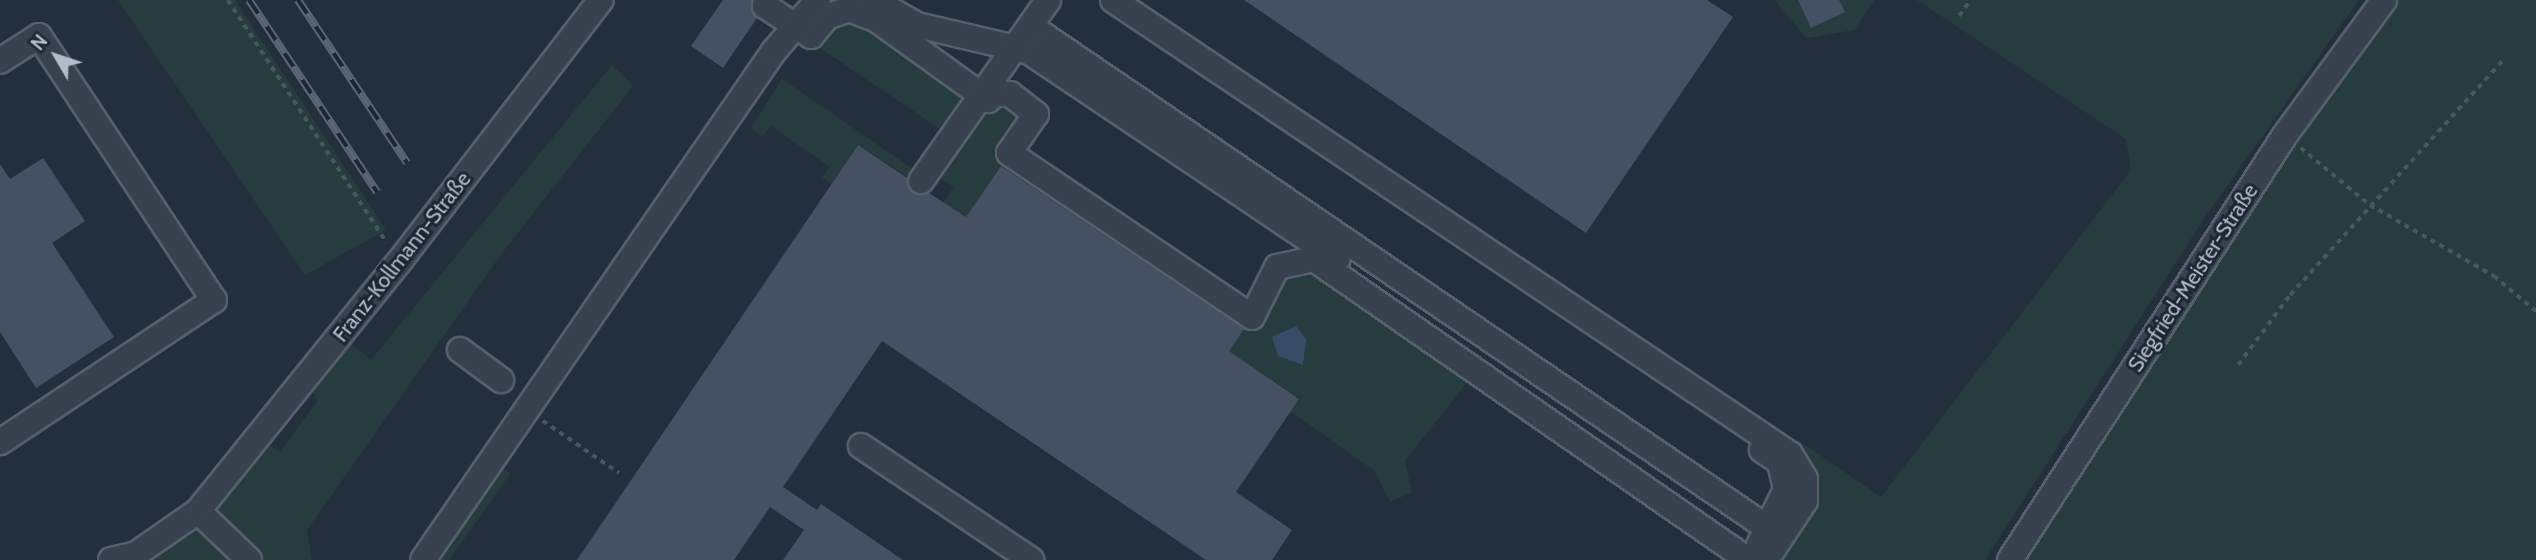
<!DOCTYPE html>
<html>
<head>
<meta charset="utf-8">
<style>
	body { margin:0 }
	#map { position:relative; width:2536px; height:560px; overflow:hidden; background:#242f3e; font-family:Cabin,sans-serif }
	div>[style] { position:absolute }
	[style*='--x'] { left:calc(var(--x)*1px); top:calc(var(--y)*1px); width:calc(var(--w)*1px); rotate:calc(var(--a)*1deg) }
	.green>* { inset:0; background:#263c3f }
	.water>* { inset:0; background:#394c67 }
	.building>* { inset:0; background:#455162 }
	.path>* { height:3.5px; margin-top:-1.75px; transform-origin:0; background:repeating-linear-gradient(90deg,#44595c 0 5px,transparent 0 10px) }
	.roads { filter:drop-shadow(2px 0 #565f6c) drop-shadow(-2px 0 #565f6c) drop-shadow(0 2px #565f6c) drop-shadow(0 -2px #565f6c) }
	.minor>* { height:24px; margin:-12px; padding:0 12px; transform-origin:12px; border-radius:12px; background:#38414e }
	.rail>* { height:8px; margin-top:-4px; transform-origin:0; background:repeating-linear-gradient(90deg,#1d2633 0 16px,#5a6575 0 32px); box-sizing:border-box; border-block:2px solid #5a6575 }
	span { translate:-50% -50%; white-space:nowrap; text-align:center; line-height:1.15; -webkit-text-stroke:6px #1d2633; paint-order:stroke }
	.street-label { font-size:21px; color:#b4bcc9 }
	.north { position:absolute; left:21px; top:21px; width:70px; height:70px; -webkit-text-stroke:5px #1d2633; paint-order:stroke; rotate:309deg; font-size:19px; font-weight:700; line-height:28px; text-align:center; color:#b4bcc9 }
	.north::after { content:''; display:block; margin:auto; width:24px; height:32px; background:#b4bcc9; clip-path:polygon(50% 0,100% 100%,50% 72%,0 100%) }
</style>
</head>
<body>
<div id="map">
	<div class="green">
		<div style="clip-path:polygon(118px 0,235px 0,386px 230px,305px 275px)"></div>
		<div style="clip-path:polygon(1775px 0,1875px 0,1854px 30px,1806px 38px)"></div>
		<div style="clip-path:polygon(1917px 0,2359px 0,2205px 217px,1985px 560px,1766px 560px,1790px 454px,1798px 440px,1881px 497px,2131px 170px,2126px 139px)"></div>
		<div style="clip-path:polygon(2395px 0,2536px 0,2536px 560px,2023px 560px,2079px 465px,2348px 62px)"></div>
		<div style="clip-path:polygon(849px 9px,969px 95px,944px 136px,933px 139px,940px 129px,814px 44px,807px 53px,804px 47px,811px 36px)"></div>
		<div style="clip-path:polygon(612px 65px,633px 86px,502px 253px,307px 530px,312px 560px,261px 560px,211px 509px,263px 441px,280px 452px,318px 400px,310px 388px,347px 340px,371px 360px)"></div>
		<div style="clip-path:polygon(782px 79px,913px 169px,919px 173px,913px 181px,858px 145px,831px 184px,822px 177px,830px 167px,771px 126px,762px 136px,751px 128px)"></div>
		<div style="clip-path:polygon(988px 100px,1036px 114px,966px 217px,943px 202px,954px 187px,936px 175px)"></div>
		<div style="clip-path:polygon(1314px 259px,1713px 536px,1706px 546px,1469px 380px,1405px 461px,1412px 492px,1390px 502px,1375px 471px,1290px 411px,1299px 398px,1229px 351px,1277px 267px)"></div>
		<div style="clip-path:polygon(501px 468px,511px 473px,449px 560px,438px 560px)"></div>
		<div style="clip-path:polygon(196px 524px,238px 560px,141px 560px)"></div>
	</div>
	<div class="water">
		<div style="clip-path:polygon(1296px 326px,1306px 339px,1303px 365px,1278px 356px,1272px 337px)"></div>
	</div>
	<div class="building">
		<div style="clip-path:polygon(723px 0,751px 0,757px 18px,723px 68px,691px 46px)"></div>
		<div style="clip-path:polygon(1244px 0,1707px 0,1733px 17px,1586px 233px)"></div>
		<div style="clip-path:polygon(1798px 0,1839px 0,1845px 12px,1811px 28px)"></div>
		<div style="clip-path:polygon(858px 145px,907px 178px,913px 193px,929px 193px,966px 217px,1001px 166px,1244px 329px,1229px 351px,1299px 399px,1236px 492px,1292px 530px,1272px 560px,1206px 560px,882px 341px,783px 487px,817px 510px,821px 504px,903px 560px,783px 560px,804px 530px,770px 507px,734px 560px,577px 560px)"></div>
		<div style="clip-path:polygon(43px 158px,85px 221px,52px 243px,114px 337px,36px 388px,0 332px,0 164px,10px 179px)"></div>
	</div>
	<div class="path">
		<div style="--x:228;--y:0;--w:290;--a:56.8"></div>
		<div style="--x:1959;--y:16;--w:19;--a:-55"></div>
		<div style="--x:2301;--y:148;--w:89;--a:39.6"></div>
		<div style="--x:2370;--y:205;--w:143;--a:29.8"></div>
		<div style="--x:2494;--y:276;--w:55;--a:39.8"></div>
		<div style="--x:2238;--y:365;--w:87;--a:-53.4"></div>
		<div style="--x:2290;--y:295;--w:319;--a:-47.8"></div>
		<div style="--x:543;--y:421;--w:92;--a:34.4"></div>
	</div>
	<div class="roads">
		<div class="minor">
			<div style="--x:766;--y:0;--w:6;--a:99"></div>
			<div style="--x:765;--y:6;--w:55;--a:33.1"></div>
			<div style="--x:811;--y:36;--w:25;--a:-50"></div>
			<div style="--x:827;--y:17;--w:23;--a:-20"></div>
			<div style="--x:849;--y:9;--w:30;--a:21"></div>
			<div style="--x:877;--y:20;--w:137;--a:35.8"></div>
			<div style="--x:988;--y:100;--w:9;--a:-41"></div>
			<div style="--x:995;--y:94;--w:15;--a:0"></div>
			<div style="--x:1010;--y:94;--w:33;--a:38"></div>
			<div style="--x:1036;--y:114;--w:47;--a:124.7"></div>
			<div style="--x:1009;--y:153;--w:293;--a:34"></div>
			<div style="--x:1252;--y:317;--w:56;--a:-63.4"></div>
			<div style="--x:1277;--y:267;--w:38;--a:-12"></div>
			<div style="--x:1314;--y:259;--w:528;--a:34.74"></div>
			<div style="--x:873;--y:0;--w:51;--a:29.6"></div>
			<div style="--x:917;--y:25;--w:114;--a:13.2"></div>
			<div style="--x:1028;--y:51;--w:373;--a:33.9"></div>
			<div style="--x:1113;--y:0;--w:815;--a:33.85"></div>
			<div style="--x:1790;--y:454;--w:29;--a:59"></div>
			<div style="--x:1805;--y:479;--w:22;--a:90"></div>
			<div style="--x:1805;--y:501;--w:71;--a:123.5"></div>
			<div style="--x:1030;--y:26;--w:894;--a:34.24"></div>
			<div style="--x:0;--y:61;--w:46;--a:-32.7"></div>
			<div style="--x:39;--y:36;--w:317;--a:56.5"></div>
			<div style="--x:214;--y:300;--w:257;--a:146.4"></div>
			<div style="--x:921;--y:181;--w:221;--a:-54.9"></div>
			<div style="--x:460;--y:350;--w:51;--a:36.2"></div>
			<div style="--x:861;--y:446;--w:205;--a:33.8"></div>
			<div style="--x:198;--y:511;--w:71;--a:43.9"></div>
			<div style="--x:1759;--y:545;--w:62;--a:-64.3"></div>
			<div style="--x:1786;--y:489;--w:28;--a:-103"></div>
			<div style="--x:1780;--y:462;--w:22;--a:-146"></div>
			<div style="--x:111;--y:560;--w:26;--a:-13"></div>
			<div style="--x:136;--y:554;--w:75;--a:-34.7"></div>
			<div style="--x:198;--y:511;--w:320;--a:-51.1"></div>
			<div style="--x:399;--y:262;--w:331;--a:-52.4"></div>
			<div style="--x:423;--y:560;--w:618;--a:-55.41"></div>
			<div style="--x:774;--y:51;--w:67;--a:-49.2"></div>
			<div style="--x:2010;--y:560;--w:506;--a:-57.09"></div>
			<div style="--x:2285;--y:135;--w:167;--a:-53.7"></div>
		</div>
	</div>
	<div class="rail">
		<div style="--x:249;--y:0;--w:231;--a:56.3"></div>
		<div style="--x:298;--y:0;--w:196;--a:56.2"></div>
	</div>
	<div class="street-label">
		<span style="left:402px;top:257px;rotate:-52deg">Franz-Kollmann-Straße</span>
		<span style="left:2193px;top:278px;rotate:-57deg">Siegfried-Meister-Straße</span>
	</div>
	<div class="north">N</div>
</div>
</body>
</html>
